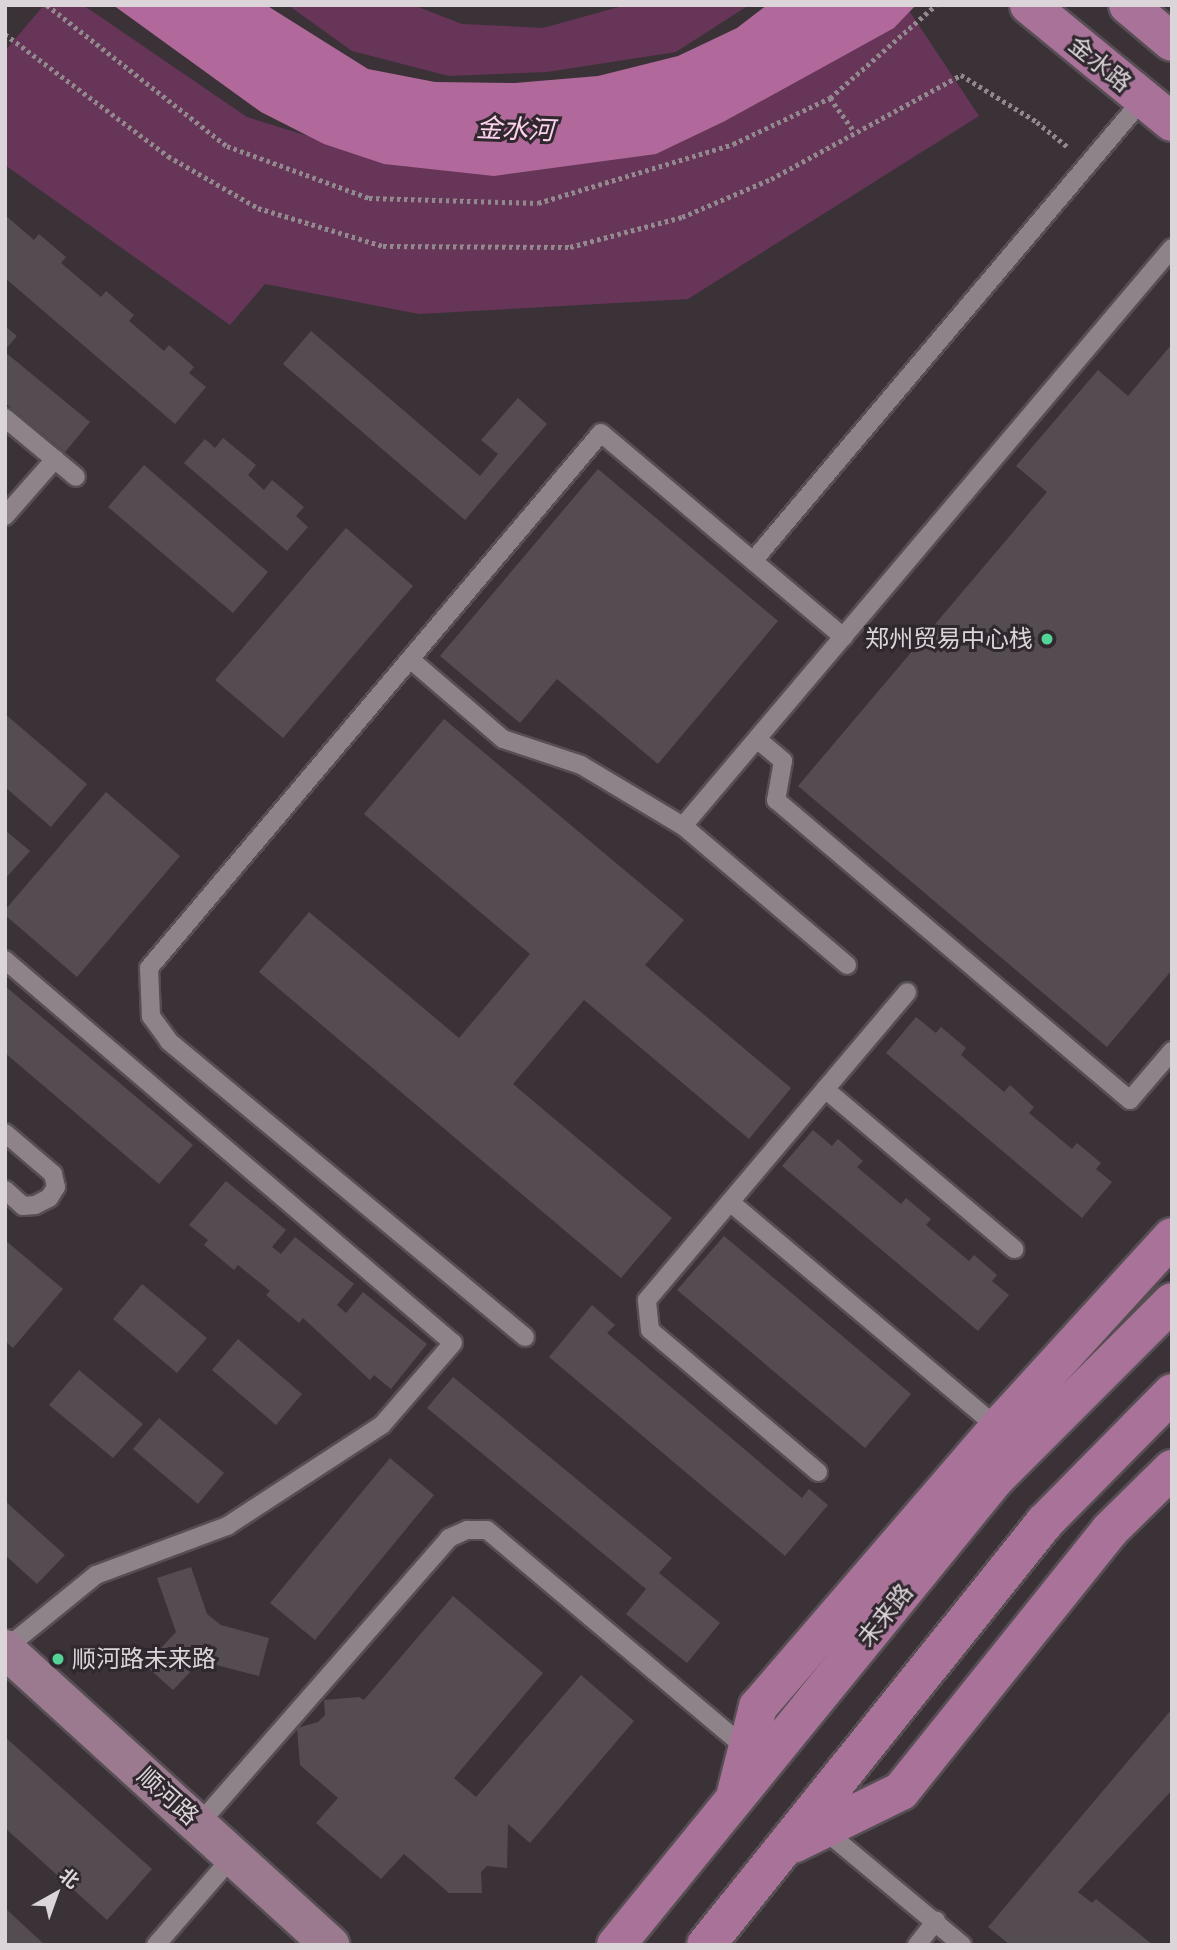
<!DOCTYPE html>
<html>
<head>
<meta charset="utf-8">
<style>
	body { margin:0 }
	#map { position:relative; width:1177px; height:1950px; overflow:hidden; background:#3b3238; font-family:"PT Sans Narrow","Noto Sans SC",sans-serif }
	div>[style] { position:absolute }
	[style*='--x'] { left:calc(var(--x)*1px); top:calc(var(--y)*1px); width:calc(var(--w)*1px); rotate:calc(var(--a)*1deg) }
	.green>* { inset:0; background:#673558 }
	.water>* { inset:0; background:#b0699a }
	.building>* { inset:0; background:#554c52 }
	.path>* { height:4.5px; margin-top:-2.25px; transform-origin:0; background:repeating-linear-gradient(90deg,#91898e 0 3.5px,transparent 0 7px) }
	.roads { filter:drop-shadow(2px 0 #564e53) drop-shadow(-2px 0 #564e53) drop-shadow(0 2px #564e53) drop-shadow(0 -2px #564e53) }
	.lane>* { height:18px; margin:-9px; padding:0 9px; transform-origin:9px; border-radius:9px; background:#8d8389 }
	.secondary>* { height:38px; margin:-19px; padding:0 19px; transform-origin:19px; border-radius:19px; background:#9b7a90 }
	.primary>* { height:38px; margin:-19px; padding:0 19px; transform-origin:19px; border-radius:19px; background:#a97298 }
	.dots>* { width:19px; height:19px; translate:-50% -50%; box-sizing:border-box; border:4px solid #30282e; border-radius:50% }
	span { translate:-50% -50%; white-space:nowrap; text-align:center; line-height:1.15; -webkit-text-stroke:6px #30282e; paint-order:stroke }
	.street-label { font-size:24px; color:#dbd5d9 }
	.poi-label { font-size:24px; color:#dbd5d9 }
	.right { translate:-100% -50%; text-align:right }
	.left { translate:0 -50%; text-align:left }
	.water-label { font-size:26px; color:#fbd3ed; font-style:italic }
	.frame { position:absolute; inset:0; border:7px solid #dbd5d9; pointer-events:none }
	.north { position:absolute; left:21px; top:1859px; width:70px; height:70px; -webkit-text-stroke:5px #30282e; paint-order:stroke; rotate:40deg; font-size:19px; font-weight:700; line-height:28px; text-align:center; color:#dbd5d9 }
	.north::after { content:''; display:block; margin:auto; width:24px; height:32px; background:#dbd5d9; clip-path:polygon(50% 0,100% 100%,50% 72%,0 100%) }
</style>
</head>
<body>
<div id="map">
	<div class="green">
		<div style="clip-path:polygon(44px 5px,83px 5px,247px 117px,407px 167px,725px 121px,910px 12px,979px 116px,688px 299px,419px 314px,265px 284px,230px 325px,5px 165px,5px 51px)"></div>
		<div style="clip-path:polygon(288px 5px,413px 5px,462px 24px,543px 28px,626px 5px,749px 5px,676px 52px,547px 72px,449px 76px,352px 51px)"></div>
	</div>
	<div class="water">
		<div style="clip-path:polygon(113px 5px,266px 5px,368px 69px,435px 82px,515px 83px,598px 76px,678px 56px,737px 28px,767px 5px,916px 5px,894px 28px,725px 121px,656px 154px,494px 176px,384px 164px,324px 144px,261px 112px)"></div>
	</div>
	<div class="building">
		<div style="clip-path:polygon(5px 215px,34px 240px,39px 234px,66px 257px,61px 263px,101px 297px,106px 291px,134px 315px,129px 321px,164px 351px,169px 345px,194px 367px,189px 373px,206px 387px,175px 424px,5px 278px)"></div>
		<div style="clip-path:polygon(5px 326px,17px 336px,5px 350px)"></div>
		<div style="clip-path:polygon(311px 331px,480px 476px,498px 454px,481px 440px,518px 398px,547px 424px,465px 520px,283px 364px)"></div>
		<div style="clip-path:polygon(1172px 344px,1172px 970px,1107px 1047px,798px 786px,1047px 492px,1016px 466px,1098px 370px,1128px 396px)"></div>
		<div style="clip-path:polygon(5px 352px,90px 422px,65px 452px,5px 403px)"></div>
		<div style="clip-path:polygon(223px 438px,256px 465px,248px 475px,264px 490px,272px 480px,304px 507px,296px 516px,308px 527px,287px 551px,184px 463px,205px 439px,215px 448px)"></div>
		<div style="clip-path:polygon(144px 465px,268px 572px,233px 613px,108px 507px)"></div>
		<div style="clip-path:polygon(598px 469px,778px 621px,658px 764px,557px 679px,520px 723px,440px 656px)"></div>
		<div style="clip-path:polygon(346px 528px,413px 586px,283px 738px,215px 680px)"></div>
		<div style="clip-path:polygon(5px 714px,87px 784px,51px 827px,5px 787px)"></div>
		<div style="clip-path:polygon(444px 719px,684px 920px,645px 965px,791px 1088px,749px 1139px,584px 1000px,513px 1084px,672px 1218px,621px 1278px,259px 972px,309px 912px,459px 1038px,530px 954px,364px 814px)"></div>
		<div style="clip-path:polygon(106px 792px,180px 856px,77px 977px,5px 915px,5px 910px)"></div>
		<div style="clip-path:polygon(5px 830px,30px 851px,5px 879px)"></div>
		<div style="clip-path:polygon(5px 986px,193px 1145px,159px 1184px,5px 1053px)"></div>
		<div style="clip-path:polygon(916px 1017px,936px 1033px,941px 1027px,966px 1048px,961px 1055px,1004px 1092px,1010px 1085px,1034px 1107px,1029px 1113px,1072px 1149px,1077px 1143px,1101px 1163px,1096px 1169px,1112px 1182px,1082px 1218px,886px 1053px)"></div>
		<div style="clip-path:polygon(813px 1130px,832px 1146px,838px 1139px,863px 1161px,857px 1167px,901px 1204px,906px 1198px,931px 1219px,926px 1225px,969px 1261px,974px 1255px,997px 1275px,992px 1281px,1009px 1295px,978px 1331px,782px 1166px)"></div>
		<div style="clip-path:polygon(226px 1181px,286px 1230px,272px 1247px,281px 1254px,295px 1237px,354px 1284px,337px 1305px,346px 1313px,363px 1292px,427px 1344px,391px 1389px,374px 1375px,370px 1380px,303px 1318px,299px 1323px,266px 1295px,270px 1291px,238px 1265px,234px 1270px,204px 1245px,208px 1240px,189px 1225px)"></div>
		<div style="clip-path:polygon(724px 1236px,911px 1394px,865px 1448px,677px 1290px)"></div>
		<div style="clip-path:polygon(5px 1240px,63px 1289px,13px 1348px,5px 1341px)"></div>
		<div style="clip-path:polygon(142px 1284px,207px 1338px,177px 1373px,113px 1319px)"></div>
		<div style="clip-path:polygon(592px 1305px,615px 1325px,607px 1333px,802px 1498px,809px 1489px,828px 1505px,785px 1556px,549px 1357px)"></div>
		<div style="clip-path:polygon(238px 1339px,302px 1394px,276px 1425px,212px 1370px)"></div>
		<div style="clip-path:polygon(79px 1370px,143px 1424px,113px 1458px,49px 1405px)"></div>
		<div style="clip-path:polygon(453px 1377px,672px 1558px,659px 1573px,720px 1623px,687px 1663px,626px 1614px,646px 1589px,427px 1408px)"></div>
		<div style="clip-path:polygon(159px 1418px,224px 1473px,198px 1504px,133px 1449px)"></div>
		<div style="clip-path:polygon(390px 1458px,434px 1495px,315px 1640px,270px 1603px)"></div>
		<div style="clip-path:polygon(5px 1501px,65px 1555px,37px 1584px,5px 1555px)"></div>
		<div style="clip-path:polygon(191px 1567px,207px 1614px,221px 1625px,269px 1638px,259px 1676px,201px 1661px,173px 1690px,145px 1665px,176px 1632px,157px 1578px)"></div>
		<div style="clip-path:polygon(453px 1596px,543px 1673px,454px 1778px,476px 1797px,581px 1675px,634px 1721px,530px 1843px,508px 1824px,507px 1868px,487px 1866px,481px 1872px,482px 1893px,449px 1893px,404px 1854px,381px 1879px,316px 1823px,338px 1798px,300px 1765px,297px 1728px,318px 1722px,325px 1715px,324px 1700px,359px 1697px,364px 1700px)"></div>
		<div style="clip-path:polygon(1172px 1709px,1172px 1790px,1078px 1892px,1092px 1903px,1096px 1899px,1153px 1945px,1010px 1945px,988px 1927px)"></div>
		<div style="clip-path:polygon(5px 1737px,152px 1869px,107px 1920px,5px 1828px)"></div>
		<div style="clip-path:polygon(5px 1908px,45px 1945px,5px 1945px)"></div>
	</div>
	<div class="path">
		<div style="--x:47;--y:5;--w:229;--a:38.1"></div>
		<div style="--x:227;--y:146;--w:151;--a:20.1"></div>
		<div style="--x:369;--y:198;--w:169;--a:1.7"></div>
		<div style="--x:538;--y:203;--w:204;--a:-16.8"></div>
		<div style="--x:733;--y:144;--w:107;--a:-25.4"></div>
		<div style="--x:830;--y:98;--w:141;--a:-41.3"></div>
		<div style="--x:5;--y:34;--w:204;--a:36.8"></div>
		<div style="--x:168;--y:156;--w:104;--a:30"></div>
		<div style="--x:258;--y:208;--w:131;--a:16.9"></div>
		<div style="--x:383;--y:246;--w:187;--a:0.3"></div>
		<div style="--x:570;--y:247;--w:116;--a:-15"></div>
		<div style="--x:682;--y:217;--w:97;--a:-23.1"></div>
		<div style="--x:771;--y:179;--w:217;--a:-28.7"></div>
		<div style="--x:961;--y:75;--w:89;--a:31.7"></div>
		<div style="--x:1037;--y:122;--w:41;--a:39.1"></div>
		<div style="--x:830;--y:98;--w:41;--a:54"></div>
	</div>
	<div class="roads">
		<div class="lane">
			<div style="--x:5;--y:418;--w:92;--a:39.7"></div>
			<div style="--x:5;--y:516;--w:76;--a:-48.7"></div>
			<div style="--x:753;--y:561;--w:605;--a:-49.83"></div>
			<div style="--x:410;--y:659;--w:123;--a:40.7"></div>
			<div style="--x:503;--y:739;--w:82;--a:18.4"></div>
			<div style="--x:581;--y:765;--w:119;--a:30.9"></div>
			<div style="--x:757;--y:739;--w:34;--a:40"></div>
			<div style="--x:783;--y:761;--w:40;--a:100"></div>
			<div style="--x:776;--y:800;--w:464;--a:40.3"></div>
			<div style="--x:1130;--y:1100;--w:65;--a:-49.4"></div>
			<div style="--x:5;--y:960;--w:589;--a:40.53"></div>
			<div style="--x:453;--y:1343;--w:108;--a:130.9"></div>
			<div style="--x:382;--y:1425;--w:185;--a:146.9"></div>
			<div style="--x:227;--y:1526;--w:140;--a:159.5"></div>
			<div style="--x:96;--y:1575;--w:117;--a:140.9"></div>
			<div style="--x:847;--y:965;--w:215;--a:-139.7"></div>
			<div style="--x:683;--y:826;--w:757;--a:-49.77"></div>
			<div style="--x:825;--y:1089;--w:248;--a:40.2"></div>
			<div style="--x:5;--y:1133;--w:63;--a:40.5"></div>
			<div style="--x:53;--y:1174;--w:13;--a:77"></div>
			<div style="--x:56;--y:1187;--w:13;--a:122"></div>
			<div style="--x:49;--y:1198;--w:16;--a:153"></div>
			<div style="--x:35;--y:1205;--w:12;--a:175"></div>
			<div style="--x:23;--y:1206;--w:24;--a:-138"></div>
			<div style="--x:730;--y:1202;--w:351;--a:40.1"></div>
			<div style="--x:525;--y:1337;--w:463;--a:-140.3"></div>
			<div style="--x:169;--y:1041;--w:31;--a:-126"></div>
			<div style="--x:151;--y:1016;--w:48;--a:-92.4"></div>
			<div style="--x:149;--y:968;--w:700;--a:-49.81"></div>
			<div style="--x:601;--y:433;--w:317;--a:40.1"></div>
			<div style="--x:818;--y:1472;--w:220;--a:-139.8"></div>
			<div style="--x:650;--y:1330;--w:30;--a:-96"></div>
			<div style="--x:647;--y:1300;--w:403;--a:-49.8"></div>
			<div style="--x:199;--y:1824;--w:380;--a:-48.8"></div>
			<div style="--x:449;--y:1538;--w:20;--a:-24"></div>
			<div style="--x:467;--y:1530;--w:20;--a:0"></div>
			<div style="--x:487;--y:1530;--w:340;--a:40.1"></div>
			<div style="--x:823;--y:1829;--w:181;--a:39.8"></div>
			<div style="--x:156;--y:1945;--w:118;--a:-49.1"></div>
			<div style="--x:917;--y:1945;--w:31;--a:-52"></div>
		</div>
		<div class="secondary">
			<div style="--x:5;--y:1649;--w:440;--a:42.3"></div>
		</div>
		<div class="primary">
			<div style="--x:1029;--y:5;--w:185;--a:39.3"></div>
			<div style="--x:1128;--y:5;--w:57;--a:40.1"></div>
			<div style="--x:736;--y:1793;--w:89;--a:-75.7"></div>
			<div style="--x:758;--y:1707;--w:377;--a:-49.3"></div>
			<div style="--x:1004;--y:1421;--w:249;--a:-47.6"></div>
			<div style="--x:793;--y:1844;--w:120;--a:-26.1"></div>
			<div style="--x:901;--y:1791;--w:334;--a:-51.3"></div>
			<div style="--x:1110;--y:1530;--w:87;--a:-44.5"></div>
			<div style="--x:616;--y:1945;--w:601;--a:-50.88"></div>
			<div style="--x:995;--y:1479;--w:250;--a:-45"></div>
			<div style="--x:706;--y:1945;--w:542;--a:-51.29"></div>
			<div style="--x:1045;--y:1522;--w:181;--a:-45.4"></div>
		</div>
	</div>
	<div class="dots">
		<div style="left:1047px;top:639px;background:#54d396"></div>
		<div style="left:58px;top:1659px;background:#54d396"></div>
	</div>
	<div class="street-label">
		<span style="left:1100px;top:64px;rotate:39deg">金水路</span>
		<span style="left:885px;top:1615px;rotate:-51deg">未来路</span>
		<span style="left:168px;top:1796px;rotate:42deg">顺河路</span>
	</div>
	<div class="poi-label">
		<span class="right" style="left:1033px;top:639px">郑州贸易中心栈</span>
		<span class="left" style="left:72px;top:1659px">顺河路未来路</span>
	</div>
	<div class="water-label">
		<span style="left:515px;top:129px;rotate:2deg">金水河</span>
	</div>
	<div class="frame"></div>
	<div class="north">北</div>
</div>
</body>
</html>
